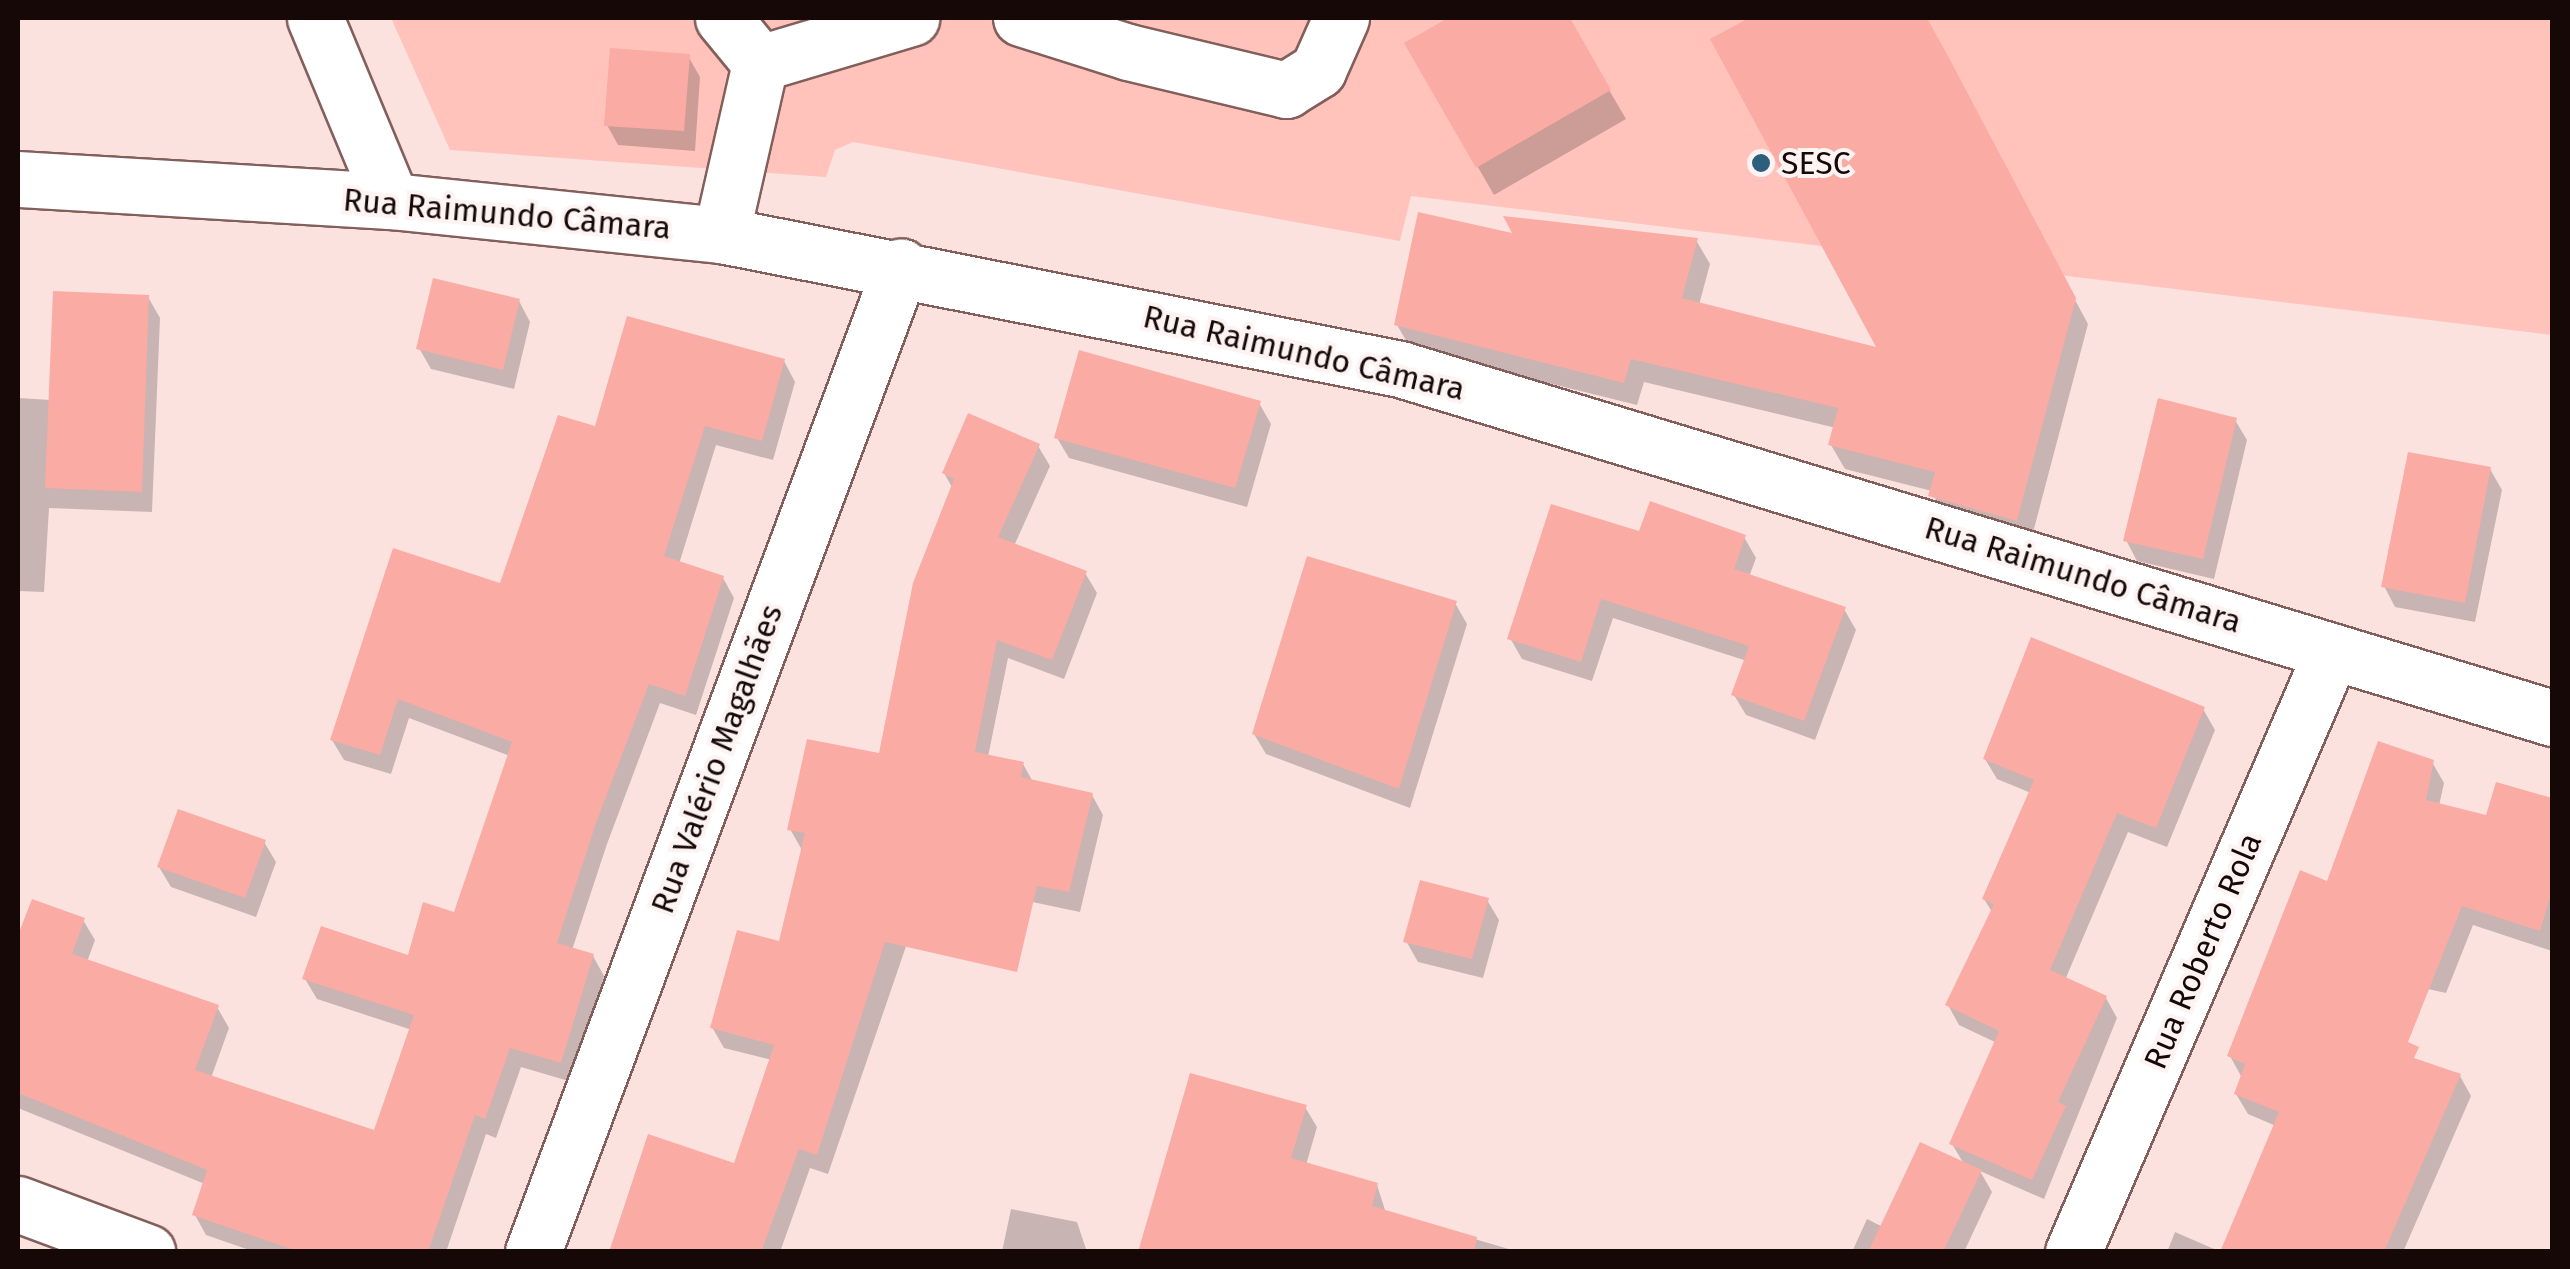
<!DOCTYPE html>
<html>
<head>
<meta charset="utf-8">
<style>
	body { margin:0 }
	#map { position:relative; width:2570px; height:1269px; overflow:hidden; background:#fbe2df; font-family:"Fira Sans",sans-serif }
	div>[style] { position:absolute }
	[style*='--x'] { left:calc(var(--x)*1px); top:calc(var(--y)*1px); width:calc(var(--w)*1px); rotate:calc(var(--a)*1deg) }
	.green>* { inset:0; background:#ffc3bc }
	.shadow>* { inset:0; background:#0003 }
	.building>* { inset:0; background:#faaba3 }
	.roads { filter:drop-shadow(2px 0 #835f5b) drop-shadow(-2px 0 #835f5b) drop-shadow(0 2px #835f5b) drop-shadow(0 -2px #835f5b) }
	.minor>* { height:55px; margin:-27.5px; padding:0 27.5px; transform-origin:27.5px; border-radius:27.5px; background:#fff }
	.dots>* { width:28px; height:28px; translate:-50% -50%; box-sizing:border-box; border:5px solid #fcf3f2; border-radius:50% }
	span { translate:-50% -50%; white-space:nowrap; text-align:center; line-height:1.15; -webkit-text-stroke:8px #fcf3f2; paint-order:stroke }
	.poi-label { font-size:32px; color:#150807 }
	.left { translate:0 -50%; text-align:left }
	.street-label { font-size:32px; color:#150807 }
	.frame { position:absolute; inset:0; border:20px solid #150807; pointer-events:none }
</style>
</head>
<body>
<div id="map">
	<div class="green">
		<div style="clip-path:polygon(391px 18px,2552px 18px,2552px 335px,1411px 196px,1400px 241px,853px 142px,835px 150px,826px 177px,450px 150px)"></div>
	</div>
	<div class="shadow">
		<div style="clip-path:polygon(1453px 18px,1567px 18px,1626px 119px,1494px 195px,1407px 44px)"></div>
		<div style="clip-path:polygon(1753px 18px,1923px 18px,2088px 324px,2030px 544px,1945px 520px,1932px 491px,1845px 469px,1831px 445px,1836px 428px,1644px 382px,1637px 405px,1411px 349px,1397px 325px,1517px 236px,1696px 240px,1710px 264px,1699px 305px,1880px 351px,1714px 40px)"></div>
		<div style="clip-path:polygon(688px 56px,700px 77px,695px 151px,618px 145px,607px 125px)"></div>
		<div style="clip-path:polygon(148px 297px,160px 318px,152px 512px,49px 508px,44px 592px,18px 591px,18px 398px,51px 400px)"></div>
		<div style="clip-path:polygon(519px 301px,530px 322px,514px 389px,431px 369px,419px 348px)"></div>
		<div style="clip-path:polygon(784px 361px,795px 382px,773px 460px,716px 445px,679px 564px,723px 578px,734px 598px,696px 715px,660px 703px,607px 844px,572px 950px,593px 956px,604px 976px,572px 1082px,521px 1067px,496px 1138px,486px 1134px,446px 1252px,255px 1252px,206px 1235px,195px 1215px,205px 1184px,18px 1108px,18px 939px,83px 920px,95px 940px,87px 962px,217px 1007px,229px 1028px,211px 1078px,376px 1133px,412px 1030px,317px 999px,305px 979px,409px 958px,455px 915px,510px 756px,409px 718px,391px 774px,344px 760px,332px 740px,502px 586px,597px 429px)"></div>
		<div style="clip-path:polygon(1259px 403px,1271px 424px,1247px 507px,1069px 458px,1057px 438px)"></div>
		<div style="clip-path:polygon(2235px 420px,2247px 440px,2214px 579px,2137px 561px,2126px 540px)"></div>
		<div style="clip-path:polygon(1038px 446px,1050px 466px,1014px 546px,1085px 573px,1097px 593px,1064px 679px,1008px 658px,988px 757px,1023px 764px,1033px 782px,1092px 795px,1103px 815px,1080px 912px,1018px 899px,939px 850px,828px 1174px,810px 1168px,780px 1252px,610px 1252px,735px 1166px,772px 1060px,724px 1048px,712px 1027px,781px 944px,802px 850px,790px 829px,881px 756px,953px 489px,944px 473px)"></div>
		<div style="clip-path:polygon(2490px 469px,2502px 490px,2475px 622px,2395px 607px,2384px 586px)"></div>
		<div style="clip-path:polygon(1641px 534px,1744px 537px,1756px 558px,1749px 577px,1844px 609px,1856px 630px,1815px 740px,1746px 715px,1734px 695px,1747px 661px,1613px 618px,1592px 681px,1522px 659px,1510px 638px)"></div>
		<div style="clip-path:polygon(1455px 603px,1467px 624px,1410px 808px,1266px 754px,1254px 734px)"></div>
		<div style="clip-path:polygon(2203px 709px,2215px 730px,2167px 847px,2128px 832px,2065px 980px,2106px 998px,2117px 1018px,2044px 1199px,1980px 1171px,1992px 1192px,1964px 1252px,1852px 1252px,1867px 1219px,1883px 1227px,1964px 1164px,1952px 1144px,1997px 1043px,1959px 1025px,1948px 1005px,1992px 912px,1984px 899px,2031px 793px,1997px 779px,1985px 759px)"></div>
		<div style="clip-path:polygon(2432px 762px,2444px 783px,2439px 806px,2487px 818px,2506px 785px,2552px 800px,2552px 951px,2473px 925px,2446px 993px,2288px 958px,2329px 884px)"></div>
		<div style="clip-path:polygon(264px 842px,276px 862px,256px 917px,171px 887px,159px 867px)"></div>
		<div style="clip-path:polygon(1487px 900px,1499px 920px,1483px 978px,1418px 962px,1406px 941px)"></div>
		<div style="clip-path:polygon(2230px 1056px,2460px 1076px,2471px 1096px,2403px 1252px,2222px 1252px,2276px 1126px,2248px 1114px,2236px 1094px,2241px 1076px)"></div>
		<div style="clip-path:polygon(1305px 1107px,1317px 1127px,1306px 1165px,1377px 1185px,1386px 1213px,1519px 1252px,1141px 1252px)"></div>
		<div style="clip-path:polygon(1011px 1209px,1077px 1222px,1087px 1252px,1002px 1252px)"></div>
		<div style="clip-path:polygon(2175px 1232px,2221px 1252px,2167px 1252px)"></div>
	</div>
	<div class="building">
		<div style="clip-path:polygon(1448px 18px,1570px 18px,1611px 90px,1476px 168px,1404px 43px)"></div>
		<div style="clip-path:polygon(1749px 18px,1927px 18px,1949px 58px,2076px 298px,2017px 521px,1928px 496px,1935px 472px,1828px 445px,1838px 408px,1631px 359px,1624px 383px,1394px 325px,1418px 212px,1512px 233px,1503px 216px,1698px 238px,1682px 298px,1876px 347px,1710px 39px)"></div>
		<div style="clip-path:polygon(610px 48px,690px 54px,684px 131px,604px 126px)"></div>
		<div style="clip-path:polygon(433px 278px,520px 299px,503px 370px,416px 349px)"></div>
		<div style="clip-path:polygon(53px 291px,149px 295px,142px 492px,45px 488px)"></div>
		<div style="clip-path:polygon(627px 316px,785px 359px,762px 441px,705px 426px,664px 556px,724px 576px,685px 696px,649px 684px,596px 823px,557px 943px,594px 954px,561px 1063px,510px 1048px,485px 1119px,475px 1115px,428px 1252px,300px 1252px,192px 1215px,207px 1170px,18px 1093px,18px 935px,32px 899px,85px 918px,72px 954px,219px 1005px,195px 1070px,374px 1130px,414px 1015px,302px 979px,321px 926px,408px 955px,423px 902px,454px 912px,512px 742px,398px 699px,380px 755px,330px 740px,393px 548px,500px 583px,558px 415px,595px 426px)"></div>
		<div style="clip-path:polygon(1079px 350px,1261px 401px,1235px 488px,1054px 438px)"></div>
		<div style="clip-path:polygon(2158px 398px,2237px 418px,2203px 559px,2123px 541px)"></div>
		<div style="clip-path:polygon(968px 413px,1040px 444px,998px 537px,1087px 571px,1052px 660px,997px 640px,975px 752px,1024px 762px,1021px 777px,1093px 793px,1069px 892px,1037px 886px,1017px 972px,885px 942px,817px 1155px,799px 1149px,761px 1252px,609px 1252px,648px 1134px,734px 1163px,774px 1045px,710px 1028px,737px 930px,779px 941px,805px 833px,787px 830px,807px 739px,879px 753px,913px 583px,954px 479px,942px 473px)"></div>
		<div style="clip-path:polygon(2408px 452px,2491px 467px,2465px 603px,2381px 587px)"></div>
		<div style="clip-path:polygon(1650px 501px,1746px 535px,1734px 569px,1846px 607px,1804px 721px,1731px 695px,1749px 646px,1601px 599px,1581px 662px,1507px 639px,1551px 504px,1639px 531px)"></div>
		<div style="clip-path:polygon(1307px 556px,1457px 601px,1399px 789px,1252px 734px)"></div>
		<div style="clip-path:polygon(2031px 637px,2205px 707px,2156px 828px,2117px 813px,2050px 970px,2107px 996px,2058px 1102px,2066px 1106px,2032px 1180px,1949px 1144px,1999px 1031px,1945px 1005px,1994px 904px,1982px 899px,2034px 780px,1983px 759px)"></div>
		<div style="clip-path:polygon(2378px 741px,2434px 760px,2426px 800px,2486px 815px,2496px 782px,2552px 798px,2552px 890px,2540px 931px,2462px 906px,2408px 1042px,2419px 1047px,2414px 1058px,2461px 1074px,2384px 1252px,2220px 1252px,2279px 1112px,2234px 1094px,2245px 1064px,2227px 1056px,2300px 870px,2327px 881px)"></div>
		<div style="clip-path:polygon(178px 809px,266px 840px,245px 898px,157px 867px)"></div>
		<div style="clip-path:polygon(1420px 880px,1489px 898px,1472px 959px,1403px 942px)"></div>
		<div style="clip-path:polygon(1190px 1073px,1307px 1105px,1291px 1158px,1378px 1183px,1372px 1206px,1477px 1237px,1474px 1252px,1138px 1252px)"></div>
		<div style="clip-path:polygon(1920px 1142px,1982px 1170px,1943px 1252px,1868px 1252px)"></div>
	</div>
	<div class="roads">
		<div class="minor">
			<div style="--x:315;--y:18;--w:198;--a:67.4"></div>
			<div style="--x:723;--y:18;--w:58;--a:50.6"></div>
			<div style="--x:1021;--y:18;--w:112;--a:17.6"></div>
			<div style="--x:1128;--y:52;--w:163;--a:13.5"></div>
			<div style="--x:1286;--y:90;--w:38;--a:-32"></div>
			<div style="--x:1318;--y:70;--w:57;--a:-66.1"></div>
			<div style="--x:18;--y:179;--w:374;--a:3.4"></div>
			<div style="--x:391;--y:201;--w:332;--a:5.9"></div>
			<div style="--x:721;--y:235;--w:692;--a:11.16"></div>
			<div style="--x:1400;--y:369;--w:1204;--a:16.85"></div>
			<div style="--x:721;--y:235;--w:176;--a:-77.2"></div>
			<div style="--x:760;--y:63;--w:158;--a:-16.6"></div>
			<div style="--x:18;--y:1204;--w:138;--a:20.4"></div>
			<div style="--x:533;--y:1252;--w:1052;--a:-69.53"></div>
			<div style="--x:2073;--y:1252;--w:654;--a:-66.69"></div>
		</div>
	</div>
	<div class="dots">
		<div style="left:1761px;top:163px;background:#2c5f7c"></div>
	</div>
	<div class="poi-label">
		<span class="left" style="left:1781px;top:163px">SESC</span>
	</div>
	<div class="street-label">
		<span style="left:507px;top:214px;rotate:5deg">Rua Raimundo Câmara</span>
		<span style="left:1304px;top:353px;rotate:13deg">Rua Raimundo Câmara</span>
		<span style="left:2083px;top:575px;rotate:17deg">Rua Raimundo Câmara</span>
		<span style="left:717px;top:759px;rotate:-70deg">Rua Valério Magalhães</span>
		<span style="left:2203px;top:951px;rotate:-67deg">Rua Roberto Rola</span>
	</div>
	<div class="frame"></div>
</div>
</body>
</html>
